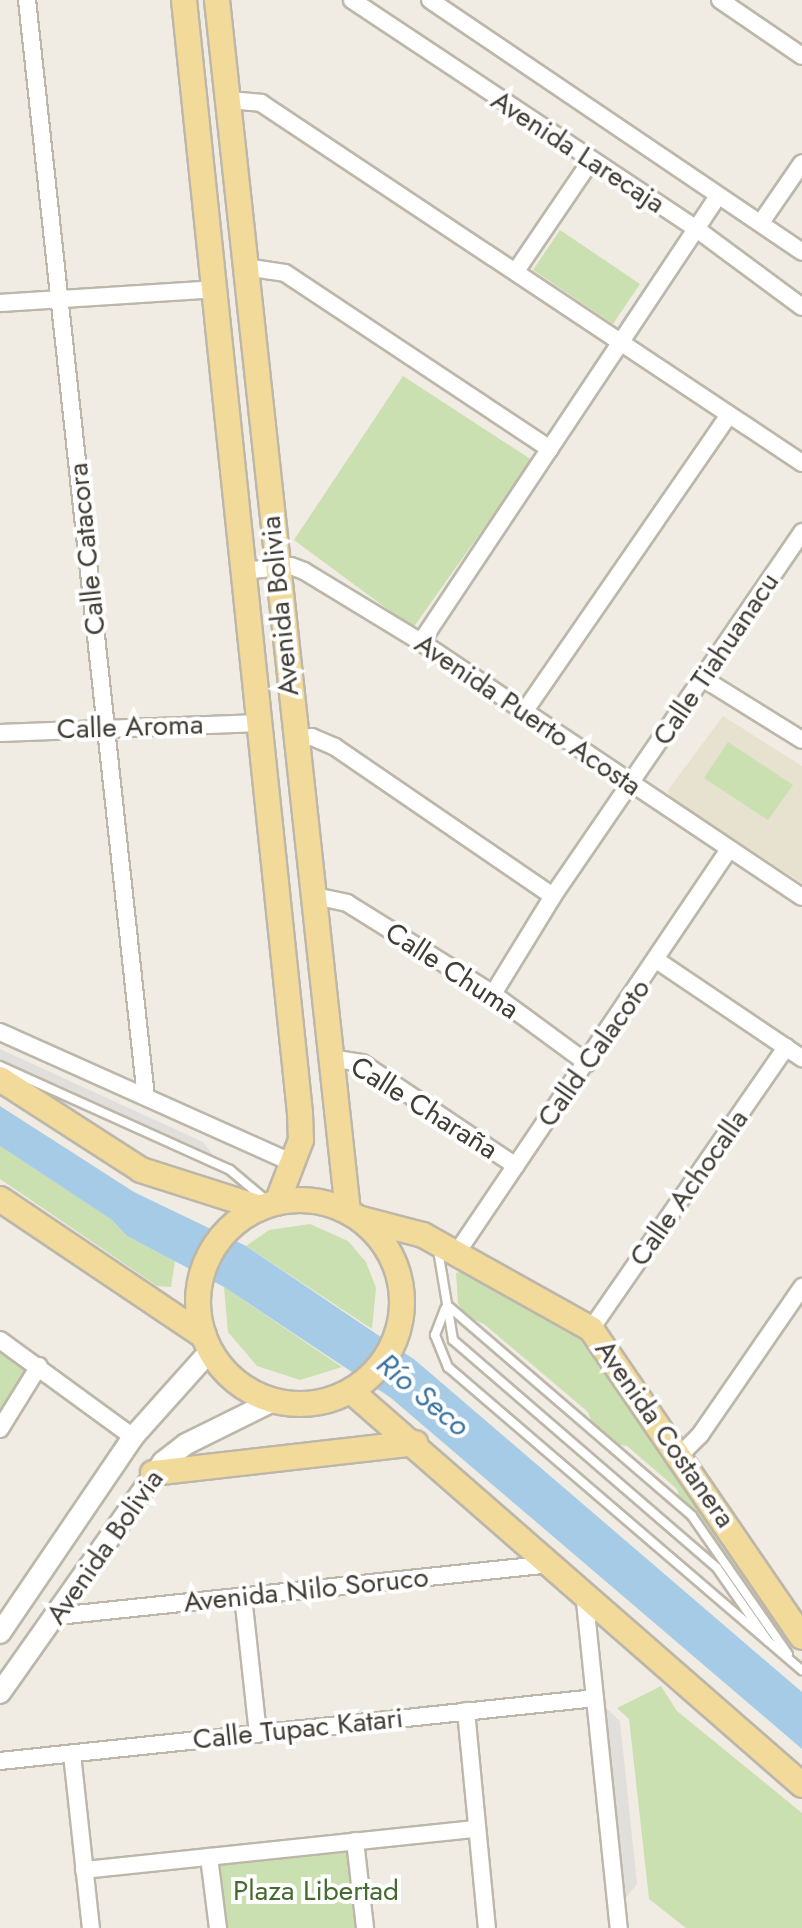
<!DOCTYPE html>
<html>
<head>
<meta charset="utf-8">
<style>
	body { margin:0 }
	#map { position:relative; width:802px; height:1928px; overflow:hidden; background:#f0ece4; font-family:Jost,sans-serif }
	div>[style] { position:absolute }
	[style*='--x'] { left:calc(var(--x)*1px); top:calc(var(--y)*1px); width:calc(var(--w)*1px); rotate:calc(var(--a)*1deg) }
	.education>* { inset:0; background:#e7e1cf }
	.green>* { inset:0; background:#cae0b0 }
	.parking>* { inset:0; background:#e1dfdc }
	.water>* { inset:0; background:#a5cbe7 }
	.roads { filter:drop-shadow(2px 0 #bdb7aa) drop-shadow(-2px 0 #bdb7aa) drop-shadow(0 2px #bdb7aa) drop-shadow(0 -2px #bdb7aa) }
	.service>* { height:8px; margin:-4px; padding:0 4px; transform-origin:4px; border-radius:4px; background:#fff }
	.minor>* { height:16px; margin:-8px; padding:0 8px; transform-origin:8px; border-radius:8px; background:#fff }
	.tertiary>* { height:20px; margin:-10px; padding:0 10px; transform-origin:10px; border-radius:10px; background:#fff }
	.primary>* { height:24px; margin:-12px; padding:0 12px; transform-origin:12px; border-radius:12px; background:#f2da9a }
	.primary>.ring { margin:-12px; padding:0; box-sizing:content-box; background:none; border:24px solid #f2da9a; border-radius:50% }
	span { translate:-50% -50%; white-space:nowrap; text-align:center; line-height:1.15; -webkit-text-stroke:8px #fff; paint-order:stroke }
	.street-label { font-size:28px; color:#413c34 }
	.park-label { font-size:28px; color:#456b2f }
	.water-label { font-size:30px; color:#3a74a0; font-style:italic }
</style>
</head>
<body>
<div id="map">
	<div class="education">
		<div style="clip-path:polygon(723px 716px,802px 766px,802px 883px,670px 797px,668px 790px)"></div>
	</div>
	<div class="green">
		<div style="clip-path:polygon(560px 230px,640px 284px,613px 324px,533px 270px)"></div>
		<div style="clip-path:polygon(403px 376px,532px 460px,413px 628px,294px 540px)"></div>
		<div style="clip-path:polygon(728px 742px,793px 785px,768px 820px,704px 778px)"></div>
		<div style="clip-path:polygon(0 1146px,112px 1220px,127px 1236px,175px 1261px,171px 1287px,157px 1286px,0 1179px)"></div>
		<div style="clip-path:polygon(310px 1224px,348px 1241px,366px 1262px,376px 1288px,372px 1329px,246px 1246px,269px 1230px)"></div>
		<div style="clip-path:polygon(464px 1271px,588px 1342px,787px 1632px,784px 1636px,680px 1501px,677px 1489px,627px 1446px,614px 1444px,594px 1428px,588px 1412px,484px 1324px,465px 1316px,458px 1303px,456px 1273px)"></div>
		<div style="clip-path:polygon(224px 1287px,342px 1367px,300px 1380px,257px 1366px,228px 1332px)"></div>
		<div style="clip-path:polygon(0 1351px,31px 1372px,0 1415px)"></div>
		<div style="clip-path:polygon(661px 1686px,677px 1711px,802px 1813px,802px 1928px,686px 1928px,649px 1899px,629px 1719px,617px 1708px)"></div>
		<div style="clip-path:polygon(350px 1850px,358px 1928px,224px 1928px,217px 1865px)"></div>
	</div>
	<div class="parking">
		<div style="clip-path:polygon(0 1049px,203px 1142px,213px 1155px,0 1061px)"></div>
		<div style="clip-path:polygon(605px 1707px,620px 1721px,637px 1884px,625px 1899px)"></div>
	</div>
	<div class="water">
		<div style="clip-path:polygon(0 1106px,134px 1192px,246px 1246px,415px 1360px,802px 1692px,802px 1749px,391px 1398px,224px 1287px,127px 1236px,112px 1220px,0 1146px)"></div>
	</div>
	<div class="roads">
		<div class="service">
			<div style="--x:0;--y:1066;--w:252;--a:24.3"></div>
			<div style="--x:230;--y:1170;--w:48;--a:40"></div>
			<div style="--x:438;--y:1250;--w:91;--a:80.5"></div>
			<div style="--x:453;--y:1340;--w:349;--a:40.8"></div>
			<div style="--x:717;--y:1568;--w:89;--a:55.1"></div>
			<div style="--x:447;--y:1305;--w:323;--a:40.7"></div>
			<div style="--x:692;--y:1516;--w:168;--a:55.2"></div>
			<div style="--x:445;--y:1309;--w:28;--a:111"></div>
			<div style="--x:435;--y:1335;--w:35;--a:68"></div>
			<div style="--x:448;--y:1367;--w:466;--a:40.6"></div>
		</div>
		<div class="minor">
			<div style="--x:27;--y:0;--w:1103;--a:83.81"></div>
			<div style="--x:352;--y:0;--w:415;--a:33.6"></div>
			<div style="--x:698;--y:230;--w:129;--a:36.5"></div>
			<div style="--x:430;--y:0;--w:449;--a:34.1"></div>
			<div style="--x:720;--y:0;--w:99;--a:34.3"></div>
			<div style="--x:228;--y:100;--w:33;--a:5"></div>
			<div style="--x:261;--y:103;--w:650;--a:33.64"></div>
			<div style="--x:762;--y:221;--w:70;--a:-55.4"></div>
			<div style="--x:245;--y:267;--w:40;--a:8.5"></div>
			<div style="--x:285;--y:273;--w:318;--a:33.6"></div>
			<div style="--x:516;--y:271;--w:132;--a:-55.8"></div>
			<div style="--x:0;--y:303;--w:214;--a:-3.7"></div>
			<div style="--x:243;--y:571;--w:48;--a:-5.9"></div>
			<div style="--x:291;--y:566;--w:14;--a:21"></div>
			<div style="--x:304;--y:571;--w:137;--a:31.3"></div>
			<div style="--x:421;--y:642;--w:458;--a:33.8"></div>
			<div style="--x:421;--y:642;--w:536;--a:-56.34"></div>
			<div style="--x:704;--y:679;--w:115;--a:31.9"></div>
			<div style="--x:524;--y:712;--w:361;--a:-55.4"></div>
			<div style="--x:0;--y:733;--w:260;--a:-2.2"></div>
			<div style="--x:294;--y:739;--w:18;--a:-6"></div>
			<div style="--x:312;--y:737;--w:25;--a:23"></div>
			<div style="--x:335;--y:747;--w:264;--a:34.4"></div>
			<div style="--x:310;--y:895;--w:38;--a:12"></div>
			<div style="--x:347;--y:903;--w:172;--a:31.9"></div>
			<div style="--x:493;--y:994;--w:117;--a:36.3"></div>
			<div style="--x:658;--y:961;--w:174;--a:34"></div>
			<div style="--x:493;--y:994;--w:115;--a:-58.5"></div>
			<div style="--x:553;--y:896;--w:441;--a:-55.6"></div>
			<div style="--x:0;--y:1032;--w:321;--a:24.1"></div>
			<div style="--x:330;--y:1058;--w:32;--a:9"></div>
			<div style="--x:362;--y:1063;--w:185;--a:33.8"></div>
			<div style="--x:456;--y:1254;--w:488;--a:-56"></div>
			<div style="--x:591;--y:1329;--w:343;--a:-55.3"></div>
			<div style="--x:0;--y:1340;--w:165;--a:36.1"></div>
			<div style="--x:0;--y:1429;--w:74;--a:-58.2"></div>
			<div style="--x:681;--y:1454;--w:27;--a:-45"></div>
			<div style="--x:700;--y:1435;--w:180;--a:-55.4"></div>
			<div style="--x:584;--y:1592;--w:338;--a:84.1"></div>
			<div style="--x:243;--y:1596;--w:138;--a:83.8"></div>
			<div style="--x:57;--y:1616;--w:499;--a:-6"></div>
			<div style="--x:466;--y:1711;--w:218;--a:84.5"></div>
			<div style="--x:72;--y:1754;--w:175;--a:83.8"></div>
			<div style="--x:0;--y:1761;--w:598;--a:-6.04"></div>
			<div style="--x:355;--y:1841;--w:88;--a:83.4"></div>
			<div style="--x:209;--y:1857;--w:72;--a:82.8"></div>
			<div style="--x:84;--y:1870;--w:395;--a:-6"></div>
		</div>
		<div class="tertiary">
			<div style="--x:0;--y:1633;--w:237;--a:-55.8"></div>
			<div style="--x:133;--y:1437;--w:115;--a:-48.2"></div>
			<div style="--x:0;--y:1693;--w:283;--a:-54.8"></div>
			<div style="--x:163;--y:1462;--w:29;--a:-38"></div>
			<div style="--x:186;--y:1444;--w:97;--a:-26.3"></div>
		</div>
		<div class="primary">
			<div style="--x:184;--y:0;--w:1119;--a:84.05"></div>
			<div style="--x:300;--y:1113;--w:27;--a:88"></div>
			<div style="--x:301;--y:1140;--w:67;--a:110.9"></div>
			<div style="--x:217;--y:0;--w:1219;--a:83.83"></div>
			<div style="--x:0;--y:1079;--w:168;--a:32.8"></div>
			<div style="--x:141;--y:1170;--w:125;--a:17.7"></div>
			<div style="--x:0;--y:1199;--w:246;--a:33.9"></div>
			<div class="ring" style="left:198px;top:1200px;width:180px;height:180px"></div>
			<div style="--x:362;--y:1219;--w:63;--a:14.7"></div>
			<div style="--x:423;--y:1235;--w:193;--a:29.2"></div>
			<div style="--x:591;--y:1329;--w:373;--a:55.6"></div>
			<div style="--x:351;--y:1391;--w:599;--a:41.14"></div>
			<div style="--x:153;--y:1473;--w:264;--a:-6.5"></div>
		</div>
	</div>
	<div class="street-label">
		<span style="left:578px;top:152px;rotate:33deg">Avenida Larecaja</span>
		<span style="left:87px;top:549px;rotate:-96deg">Calle Catacora</span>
		<span style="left:280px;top:606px;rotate:-96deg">Avenida Bolivia</span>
		<span style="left:716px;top:659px;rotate:-56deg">Calle Tiahuanacu</span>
		<span style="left:528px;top:715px;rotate:34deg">Avenida Puerto Acosta</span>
		<span style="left:130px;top:727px;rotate:-2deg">Calle Aroma</span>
		<span style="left:452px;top:971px;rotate:33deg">Calle Chuma</span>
		<span style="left:594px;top:1053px;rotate:-55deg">Calld Calacoto</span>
		<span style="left:424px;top:1108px;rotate:32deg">Calle Charaña</span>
		<span style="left:689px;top:1188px;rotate:-55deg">Calle Achocalla</span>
		<span style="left:665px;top:1434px;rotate:55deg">Avenida Costanera</span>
		<span style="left:105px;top:1547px;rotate:-55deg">Avenida Bolivia</span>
		<span style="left:306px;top:1590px;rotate:-6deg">Avenida Nilo Soruco</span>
		<span style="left:298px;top:1729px;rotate:-6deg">Calle Tupac Katari</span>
	</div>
	<div class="park-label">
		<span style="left:316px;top:1891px">Plaza Libertad</span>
	</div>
	<div class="water-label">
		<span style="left:423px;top:1395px;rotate:40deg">Río Seco</span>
	</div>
</div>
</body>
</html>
